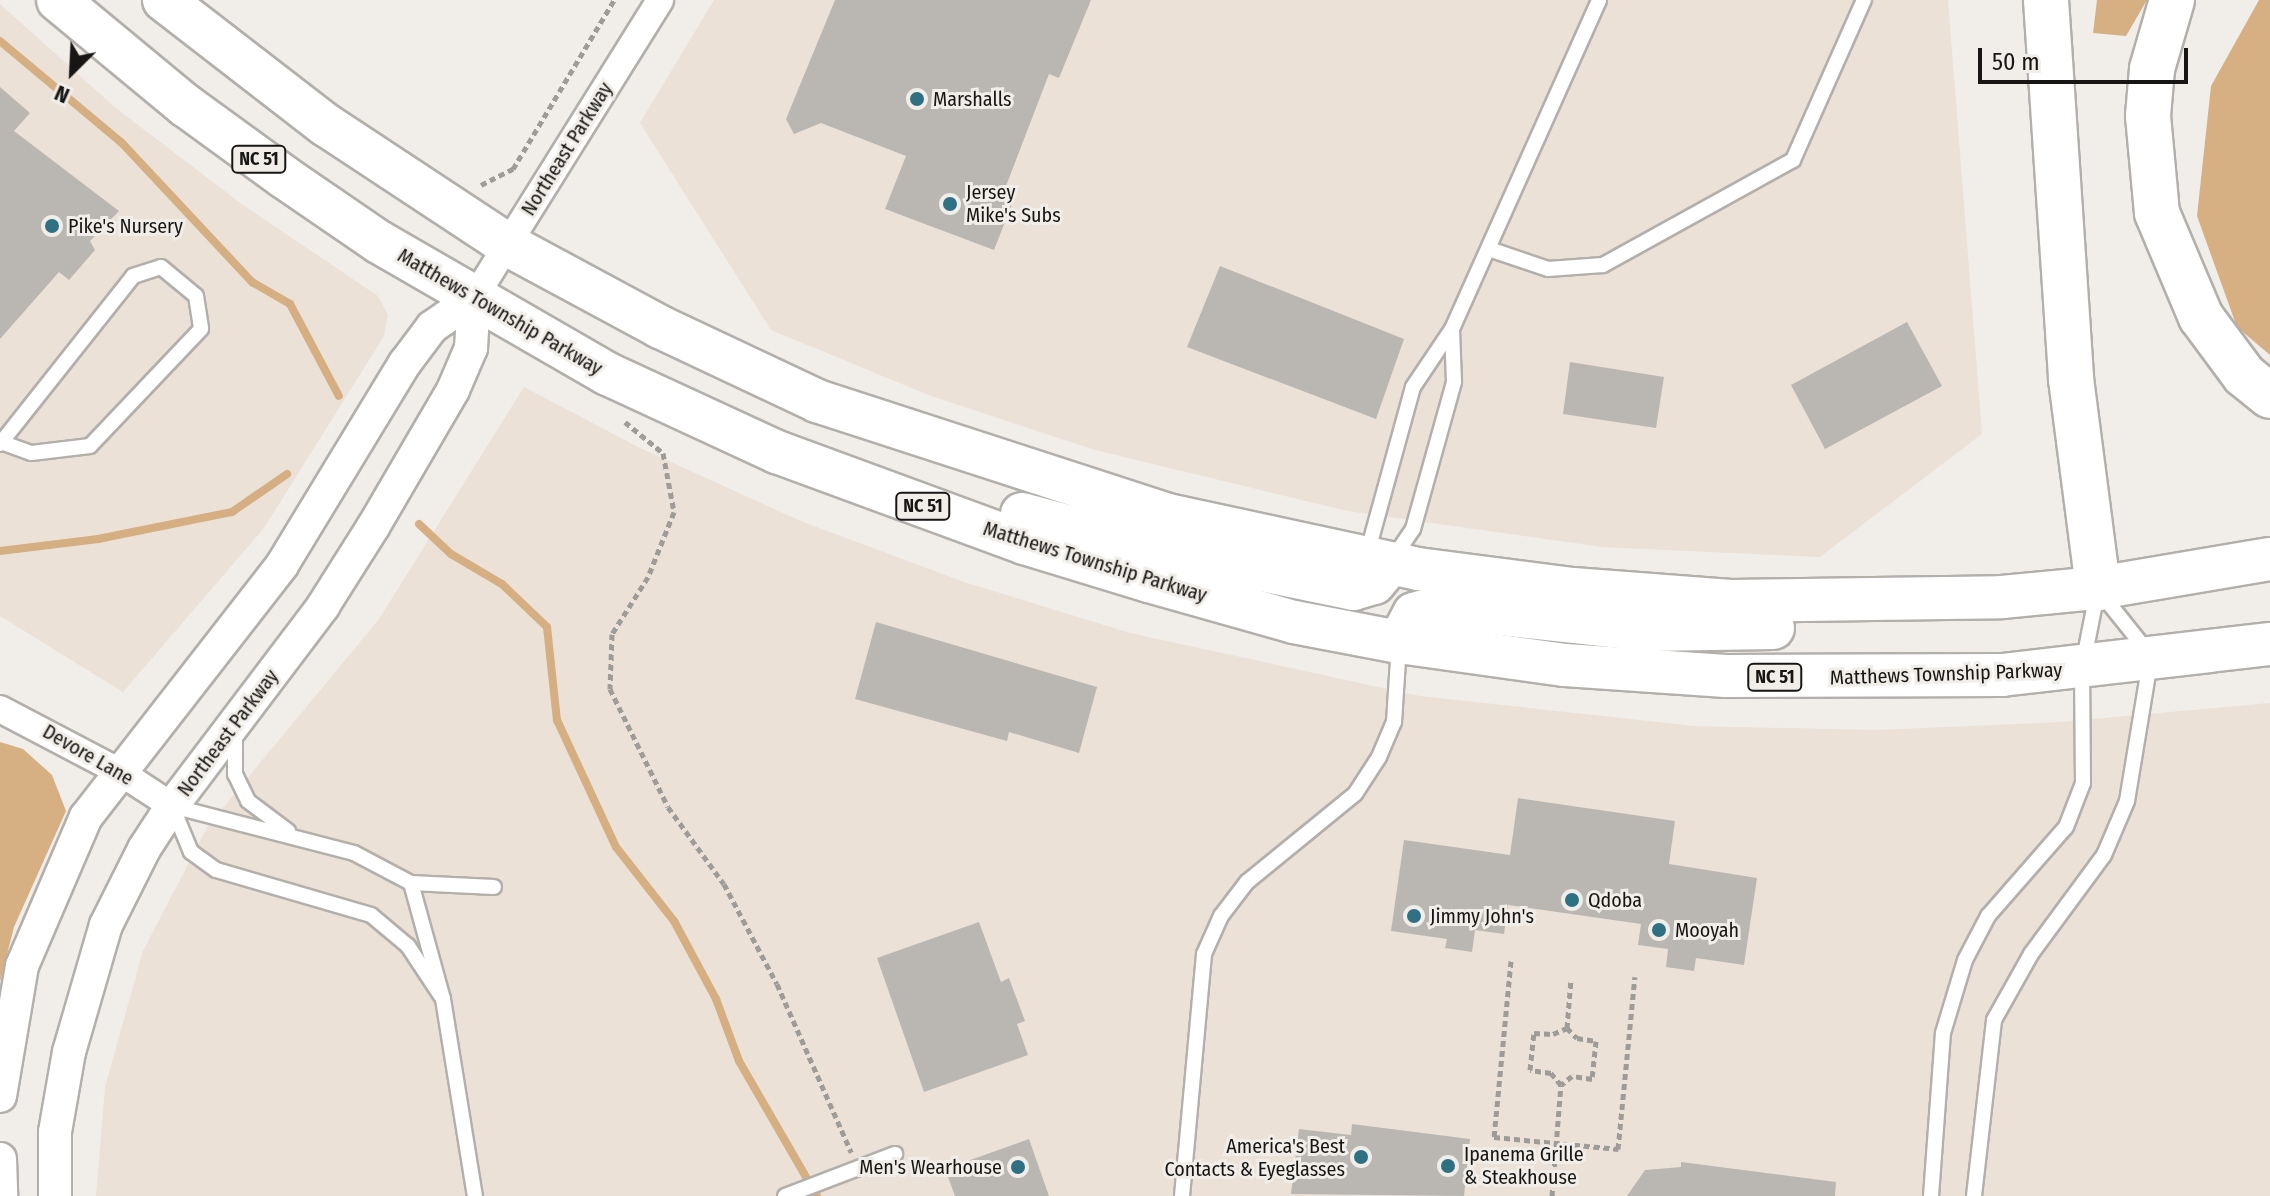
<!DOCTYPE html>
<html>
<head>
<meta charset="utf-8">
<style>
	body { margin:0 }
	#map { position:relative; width:2270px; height:1196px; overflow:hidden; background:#f1ede9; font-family:"Fira Sans Condensed",sans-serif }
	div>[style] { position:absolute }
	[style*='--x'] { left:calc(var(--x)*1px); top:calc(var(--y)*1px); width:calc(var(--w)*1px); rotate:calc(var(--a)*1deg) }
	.built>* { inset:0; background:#ebe1d7 }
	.forest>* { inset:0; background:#d6af83 }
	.stream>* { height:8px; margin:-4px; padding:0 4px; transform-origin:4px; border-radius:4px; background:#d5ae82 }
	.building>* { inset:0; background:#bab7b3 }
	.path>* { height:5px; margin-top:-2.5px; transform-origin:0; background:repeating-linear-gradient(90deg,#9e9c98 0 6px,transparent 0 10px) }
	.roads { filter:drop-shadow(2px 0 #b3afab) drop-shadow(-2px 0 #b3afab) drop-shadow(0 2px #b3afab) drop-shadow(0 -2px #b3afab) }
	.service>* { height:14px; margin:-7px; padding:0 7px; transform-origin:7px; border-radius:7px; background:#fff }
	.minor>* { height:26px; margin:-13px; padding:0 13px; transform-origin:13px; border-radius:13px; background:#fff }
	.tertiary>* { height:32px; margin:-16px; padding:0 16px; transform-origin:16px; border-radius:16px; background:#fff }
	.primary>* { height:42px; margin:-21px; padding:0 21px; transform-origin:21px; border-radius:21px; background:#fff }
	.trunk>* { height:44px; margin:-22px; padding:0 22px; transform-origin:22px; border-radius:22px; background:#fff }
	.bridges { filter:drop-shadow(2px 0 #b3afab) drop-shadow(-2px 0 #b3afab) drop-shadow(0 2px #b3afab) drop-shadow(0 -2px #b3afab) }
	.service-bridge>* { height:14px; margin:-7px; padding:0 7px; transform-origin:7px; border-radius:7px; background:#fff }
	.dots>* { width:22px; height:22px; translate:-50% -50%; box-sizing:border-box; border:4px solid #f1ede9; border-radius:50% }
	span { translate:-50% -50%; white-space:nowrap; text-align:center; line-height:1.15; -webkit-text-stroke:6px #f1ede9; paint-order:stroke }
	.shield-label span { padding:2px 6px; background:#f1ede9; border:2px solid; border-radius:6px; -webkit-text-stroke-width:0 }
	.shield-label { font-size:18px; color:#171614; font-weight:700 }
	.poi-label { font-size:20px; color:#171614 }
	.left { translate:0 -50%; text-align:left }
	.right { translate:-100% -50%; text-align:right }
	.street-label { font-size:20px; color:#171614 }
	.north { position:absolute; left:32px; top:32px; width:80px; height:80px; -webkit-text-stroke:6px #f1ede9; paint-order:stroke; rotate:204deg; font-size:22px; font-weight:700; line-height:32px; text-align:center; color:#171614 }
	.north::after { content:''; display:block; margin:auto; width:28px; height:36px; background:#171614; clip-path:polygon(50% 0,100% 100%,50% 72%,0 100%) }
	.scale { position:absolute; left:1978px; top:48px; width:210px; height:36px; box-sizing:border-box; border:4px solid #171614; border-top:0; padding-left:10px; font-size:24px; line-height:28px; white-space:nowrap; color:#171614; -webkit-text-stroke:6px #f1ede9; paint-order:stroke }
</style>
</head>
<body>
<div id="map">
	<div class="built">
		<div style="clip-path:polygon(714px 0,1948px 0,1982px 434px,1820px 557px,1602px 547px,1347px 511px,1095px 450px,931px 396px,771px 330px,640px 123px)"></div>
		<div style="clip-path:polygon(0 4px,117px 109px,243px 205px,378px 296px,388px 315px,384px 336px,264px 528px,123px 692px,0 616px)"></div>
		<div style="clip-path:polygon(524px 387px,640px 448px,803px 522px,964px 582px,1130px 633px,1420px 696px,1694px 726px,1877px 730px,2060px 722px,2270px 703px,2270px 1196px,96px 1196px,105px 1087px,143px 951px,208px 826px,379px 619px)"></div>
	</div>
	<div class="forest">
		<div style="clip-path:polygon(2097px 0,2147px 0,2126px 36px,2093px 33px)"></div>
		<div style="clip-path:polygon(2259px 0,2270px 0,2270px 355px,2237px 327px,2197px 216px,2211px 86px)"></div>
		<div style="clip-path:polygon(0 742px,23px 749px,52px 775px,66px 811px,14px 927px,0 982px)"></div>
	</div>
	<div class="stream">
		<div style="--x:0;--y:41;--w:158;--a:39.9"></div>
		<div style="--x:121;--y:142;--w:192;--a:46.9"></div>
		<div style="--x:252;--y:282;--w:44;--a:30.1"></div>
		<div style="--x:290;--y:304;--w:104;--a:62"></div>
		<div style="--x:419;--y:524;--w:44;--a:43.2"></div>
		<div style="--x:451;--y:554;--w:59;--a:30.5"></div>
		<div style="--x:502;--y:584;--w:62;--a:43.7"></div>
		<div style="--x:547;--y:627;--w:94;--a:83.9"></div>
		<div style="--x:557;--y:720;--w:140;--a:65.1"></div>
		<div style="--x:616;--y:847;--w:94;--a:51.9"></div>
		<div style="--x:674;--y:921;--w:89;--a:61.7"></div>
		<div style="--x:716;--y:999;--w:66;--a:69.6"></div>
		<div style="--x:739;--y:1061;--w:156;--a:60"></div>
		<div style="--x:0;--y:551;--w:99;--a:-7"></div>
		<div style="--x:98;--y:539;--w:137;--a:-11.4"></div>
		<div style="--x:232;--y:512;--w:67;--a:-34.6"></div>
	</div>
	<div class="building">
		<div style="clip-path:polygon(835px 0,1091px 0,1059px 78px,1049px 74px,1003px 194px,1014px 199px,994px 250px,885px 209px,906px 156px,821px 123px,794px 134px,786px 119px)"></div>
		<div style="clip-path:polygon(0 87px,30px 113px,14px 131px,119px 211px,90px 241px,95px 250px,69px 280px,59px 272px,0 339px)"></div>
		<div style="clip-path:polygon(1220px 266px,1404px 339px,1376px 419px,1187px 347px)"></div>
		<div style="clip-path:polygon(1907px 322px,1942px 386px,1825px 449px,1791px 385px)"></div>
		<div style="clip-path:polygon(1570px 362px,1664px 377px,1656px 428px,1563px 414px)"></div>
		<div style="clip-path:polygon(876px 622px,1097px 687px,1079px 753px,1009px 732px,1007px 741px,855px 699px)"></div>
		<div style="clip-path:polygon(1518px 798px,1675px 821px,1669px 864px,1757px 878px,1744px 965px,1696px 958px,1694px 971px,1666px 967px,1668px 949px,1638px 945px,1641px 924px,1508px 905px,1504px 934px,1475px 930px,1472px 952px,1445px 948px,1447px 939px,1391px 931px,1404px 840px,1510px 855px)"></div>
		<div style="clip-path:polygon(979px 922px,1001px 982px,1009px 978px,1025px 1021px,1017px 1024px,1028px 1055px,924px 1092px,877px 958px)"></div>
		<div style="clip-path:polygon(1352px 1124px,1470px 1139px,1464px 1196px,1291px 1194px,1299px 1129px,1351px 1135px)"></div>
		<div style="clip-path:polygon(1029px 1139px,1049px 1196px,955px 1196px,945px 1169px)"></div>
		<div style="clip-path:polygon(1681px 1162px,1836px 1182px,1835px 1196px,1627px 1196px,1645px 1170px,1681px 1167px)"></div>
	</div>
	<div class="path">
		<div style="--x:481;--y:185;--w:36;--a:-27"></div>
		<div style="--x:513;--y:169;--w:197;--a:-59.1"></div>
		<div style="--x:625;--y:422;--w:49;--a:39.2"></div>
		<div style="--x:663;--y:453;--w:60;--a:79.4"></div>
		<div style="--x:674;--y:512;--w:70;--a:111.8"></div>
		<div style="--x:648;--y:577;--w:67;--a:122.3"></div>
		<div style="--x:612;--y:634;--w:55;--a:92.1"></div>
		<div style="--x:610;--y:689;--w:131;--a:63.8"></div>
		<div style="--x:668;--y:807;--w:95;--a:54"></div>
		<div style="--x:724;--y:884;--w:113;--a:62.1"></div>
		<div style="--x:777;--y:984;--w:184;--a:66.2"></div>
		<div style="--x:1511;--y:961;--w:177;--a:95.5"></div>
		<div style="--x:1494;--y:1137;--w:125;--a:5.5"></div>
		<div style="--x:1618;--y:1149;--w:173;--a:-84.4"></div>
		<div style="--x:1567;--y:1028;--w:14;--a:45"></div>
		<div style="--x:1577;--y:1038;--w:19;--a:9"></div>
		<div style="--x:1596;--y:1041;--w:38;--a:96"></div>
		<div style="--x:1592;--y:1079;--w:20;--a:-171"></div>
		<div style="--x:1572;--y:1076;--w:14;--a:141"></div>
		<div style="--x:1561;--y:1085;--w:16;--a:-130"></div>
		<div style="--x:1551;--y:1073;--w:21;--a:-172"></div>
		<div style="--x:1530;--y:1070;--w:37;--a:-84"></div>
		<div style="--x:1534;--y:1033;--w:19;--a:3"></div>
		<div style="--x:1553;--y:1034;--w:15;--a:-23"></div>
		<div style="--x:1567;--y:1028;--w:49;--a:-85.3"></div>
		<div style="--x:1552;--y:1196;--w:111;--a:-85.4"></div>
	</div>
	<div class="roads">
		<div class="service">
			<div style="--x:1489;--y:249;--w:62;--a:18.7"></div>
			<div style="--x:1548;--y:269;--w:55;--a:-4.2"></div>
			<div style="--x:1603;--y:265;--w:217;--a:-28.9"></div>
			<div style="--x:1793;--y:160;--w:175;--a:-66.1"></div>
			<div style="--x:0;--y:444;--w:214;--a:-51.6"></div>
			<div style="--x:133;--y:276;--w:29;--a:-18"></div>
			<div style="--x:161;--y:267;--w:45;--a:39.6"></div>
			<div style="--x:196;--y:296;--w:33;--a:81"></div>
			<div style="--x:201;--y:329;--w:161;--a:133.5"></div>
			<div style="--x:90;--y:446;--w:59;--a:173.2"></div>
			<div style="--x:31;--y:453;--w:30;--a:-160"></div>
			<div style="--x:1367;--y:554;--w:173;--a:-74.6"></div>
			<div style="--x:1413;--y:387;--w:70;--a:-56.1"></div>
			<div style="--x:1452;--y:329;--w:360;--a:-65.9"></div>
			<div style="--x:1392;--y:560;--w:37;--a:-56"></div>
			<div style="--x:1413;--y:529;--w:153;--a:-74.4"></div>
			<div style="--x:1454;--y:382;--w:53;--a:-92.2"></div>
			<div style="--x:235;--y:736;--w:38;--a:90"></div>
			<div style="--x:235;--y:774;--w:30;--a:64"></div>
			<div style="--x:248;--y:801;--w:50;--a:36.9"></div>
			<div style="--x:172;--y:806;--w:188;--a:14.5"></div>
			<div style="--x:354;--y:853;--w:64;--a:27.8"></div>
			<div style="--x:411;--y:883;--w:120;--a:74.6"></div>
			<div style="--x:443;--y:999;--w:64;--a:-123.4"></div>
			<div style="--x:408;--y:946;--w:48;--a:-140"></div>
			<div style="--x:371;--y:915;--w:161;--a:-163.8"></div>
			<div style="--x:216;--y:870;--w:31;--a:-144"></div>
			<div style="--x:191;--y:852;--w:50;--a:-112.4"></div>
			<div style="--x:411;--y:883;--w:83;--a:2.8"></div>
			<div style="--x:443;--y:999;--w:200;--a:80.8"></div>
			<div style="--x:1182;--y:1196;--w:243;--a:-84.8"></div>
			<div style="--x:1204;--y:954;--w:42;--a:-65.9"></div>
			<div style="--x:1221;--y:916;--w:43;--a:-52.6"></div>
			<div style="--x:1247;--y:882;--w:139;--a:-39.2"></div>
			<div style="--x:1355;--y:794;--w:44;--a:-57"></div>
			<div style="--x:1379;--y:757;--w:38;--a:-67"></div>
			<div style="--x:1394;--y:722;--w:78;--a:-86.3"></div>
			<div style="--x:1931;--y:1196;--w:163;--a:-85.8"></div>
			<div style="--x:1943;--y:1033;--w:76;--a:-73.2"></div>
			<div style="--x:1965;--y:960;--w:50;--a:-62.4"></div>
			<div style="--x:1988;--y:916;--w:118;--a:-48.8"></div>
			<div style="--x:2066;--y:827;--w:47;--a:-68.9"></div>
			<div style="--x:2083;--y:783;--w:114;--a:-90.5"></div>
			<div style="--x:2082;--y:669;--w:77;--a:-78.8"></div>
			<div style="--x:1974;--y:1196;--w:177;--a:-83.5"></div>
			<div style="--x:1994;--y:1020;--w:76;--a:-60.7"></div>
			<div style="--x:2031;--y:954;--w:123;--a:-53.6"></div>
			<div style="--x:2104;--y:855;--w:59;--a:-66.9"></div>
			<div style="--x:2127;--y:801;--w:147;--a:-80.6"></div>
			<div style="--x:2151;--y:656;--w:82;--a:-128.6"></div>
		</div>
		<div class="minor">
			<div style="--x:474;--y:298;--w:351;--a:-58"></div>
			<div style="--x:0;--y:709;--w:136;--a:27.7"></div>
			<div style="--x:120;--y:772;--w:62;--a:33.2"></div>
		</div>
		<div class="tertiary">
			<div style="--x:0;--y:1096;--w:132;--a:-80.4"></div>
			<div style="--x:22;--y:966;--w:162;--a:-66.8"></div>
			<div style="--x:86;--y:817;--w:319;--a:-52.1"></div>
			<div style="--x:282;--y:565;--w:237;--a:-58.7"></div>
			<div style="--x:405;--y:363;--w:45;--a:-53.1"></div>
			<div style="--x:432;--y:327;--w:51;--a:-34.6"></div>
			<div style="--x:0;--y:1159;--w:37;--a:88"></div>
			<div style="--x:55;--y:1196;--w:64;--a:-90"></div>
			<div style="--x:55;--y:1132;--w:81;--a:-80.1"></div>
			<div style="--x:69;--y:1052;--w:132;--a:-73.8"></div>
			<div style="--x:106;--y:925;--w:85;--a:-63.4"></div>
			<div style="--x:144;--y:849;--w:51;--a:-56.9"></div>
			<div style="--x:172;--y:806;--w:251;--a:-52.9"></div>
			<div style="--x:323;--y:606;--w:93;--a:-57.7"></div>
			<div style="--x:373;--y:527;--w:159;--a:-59.7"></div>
			<div style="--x:453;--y:390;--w:46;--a:-66.8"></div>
			<div style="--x:471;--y:348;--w:50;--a:-86.6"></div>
		</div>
		<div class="primary">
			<div style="--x:58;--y:0;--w:165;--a:39.6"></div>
			<div style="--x:185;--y:105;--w:122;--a:36"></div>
			<div style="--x:284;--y:177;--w:115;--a:34.4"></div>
			<div style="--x:379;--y:242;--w:264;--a:30"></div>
			<div style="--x:608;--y:374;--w:186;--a:24.8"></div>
			<div style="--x:777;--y:452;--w:263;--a:20.2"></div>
			<div style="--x:1024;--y:543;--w:131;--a:16.9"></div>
			<div style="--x:1149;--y:581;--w:151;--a:15.8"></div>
			<div style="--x:1294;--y:622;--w:107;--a:10.8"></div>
			<div style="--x:1399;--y:642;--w:168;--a:7.9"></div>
			<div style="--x:1565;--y:665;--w:161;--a:3.9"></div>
			<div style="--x:1726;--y:676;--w:276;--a:-0.2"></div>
			<div style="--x:2002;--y:675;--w:270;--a:-6.6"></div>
			<div style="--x:164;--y:0;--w:205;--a:37.7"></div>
			<div style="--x:326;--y:125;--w:218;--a:33.4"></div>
			<div style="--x:508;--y:245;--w:173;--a:28.3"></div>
			<div style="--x:660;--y:327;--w:174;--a:25.2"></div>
			<div style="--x:817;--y:401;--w:369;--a:18"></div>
			<div style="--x:1168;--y:515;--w:256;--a:12.2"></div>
			<div style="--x:1418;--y:569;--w:156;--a:7.4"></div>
			<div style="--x:1573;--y:589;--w:158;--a:4.3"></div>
			<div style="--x:1731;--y:601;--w:271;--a:-0.8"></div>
			<div style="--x:2002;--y:597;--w:96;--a:-5.4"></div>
			<div style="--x:2098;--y:588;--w:174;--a:-9.6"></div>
			<div style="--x:1022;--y:514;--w:113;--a:14.9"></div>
			<div style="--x:1131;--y:543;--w:227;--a:11.7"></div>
			<div style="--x:1353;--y:589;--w:22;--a:-16"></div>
			<div style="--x:1374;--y:583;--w:25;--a:-50"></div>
			<div style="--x:1399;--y:642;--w:32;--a:-62"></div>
			<div style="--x:1414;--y:614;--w:24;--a:-17"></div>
			<div style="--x:1437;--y:607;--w:213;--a:6.2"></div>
			<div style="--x:1649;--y:630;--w:124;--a:-0.9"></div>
		</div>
		<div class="trunk">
			<div style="--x:2046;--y:0;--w:380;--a:86.2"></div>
			<div style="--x:2071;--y:379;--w:211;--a:82.6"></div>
			<div style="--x:2172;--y:0;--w:72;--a:106.2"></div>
			<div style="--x:2152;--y:69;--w:47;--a:94.9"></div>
			<div style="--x:2148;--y:116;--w:97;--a:84.7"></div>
			<div style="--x:2157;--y:213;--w:113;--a:67.1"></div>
			<div style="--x:2201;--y:317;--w:72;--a:53.4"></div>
			<div style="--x:2244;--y:375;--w:33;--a:39"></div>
		</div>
	</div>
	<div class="bridges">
		<div class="service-bridge">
			<div style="--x:785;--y:1196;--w:118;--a:-20.9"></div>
		</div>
	</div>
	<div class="dots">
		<div style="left:917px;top:99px;background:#2f7083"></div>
		<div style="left:950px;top:204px;background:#2f7083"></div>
		<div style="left:52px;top:226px;background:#2f7083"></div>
		<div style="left:1572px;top:900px;background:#2f7083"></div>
		<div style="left:1414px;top:916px;background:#2f7083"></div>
		<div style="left:1659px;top:930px;background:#2f7083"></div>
		<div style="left:1361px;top:1157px;background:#2f7083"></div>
		<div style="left:1448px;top:1166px;background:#2f7083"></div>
		<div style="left:1018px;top:1167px;background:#2f7083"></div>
	</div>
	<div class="shield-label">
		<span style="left:259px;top:159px">NC 51</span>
		<span style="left:923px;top:506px">NC 51</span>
		<span style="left:1775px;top:677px">NC 51</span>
	</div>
	<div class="poi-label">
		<span class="left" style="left:933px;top:99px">Marshalls</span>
		<span class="left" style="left:966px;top:204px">Jersey<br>Mike's Subs</span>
		<span class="left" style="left:68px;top:226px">Pike's Nursery</span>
		<span class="left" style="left:1588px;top:900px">Qdoba</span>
		<span class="left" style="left:1430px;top:916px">Jimmy John's</span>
		<span class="left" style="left:1675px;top:930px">Mooyah</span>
		<span class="right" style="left:1345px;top:1158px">America's Best<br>Contacts &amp; Eyeglasses</span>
		<span class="left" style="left:1464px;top:1166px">Ipanema Grille<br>&amp; Steakhouse</span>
		<span class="right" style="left:1002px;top:1167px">Men's Wearhouse</span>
	</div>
	<div class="street-label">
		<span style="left:567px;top:149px;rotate:-58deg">Northeast Parkway</span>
		<span style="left:500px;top:312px;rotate:30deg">Matthews Township Parkway</span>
		<span style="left:1095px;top:562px;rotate:17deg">Matthews Township Parkway</span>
		<span style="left:1946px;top:674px;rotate:-2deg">Matthews Township Parkway</span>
		<span style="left:228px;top:733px;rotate:-53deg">Northeast Parkway</span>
		<span style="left:88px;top:755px;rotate:30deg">Devore Lane</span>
	</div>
	<div class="north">N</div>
	<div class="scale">50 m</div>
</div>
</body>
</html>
